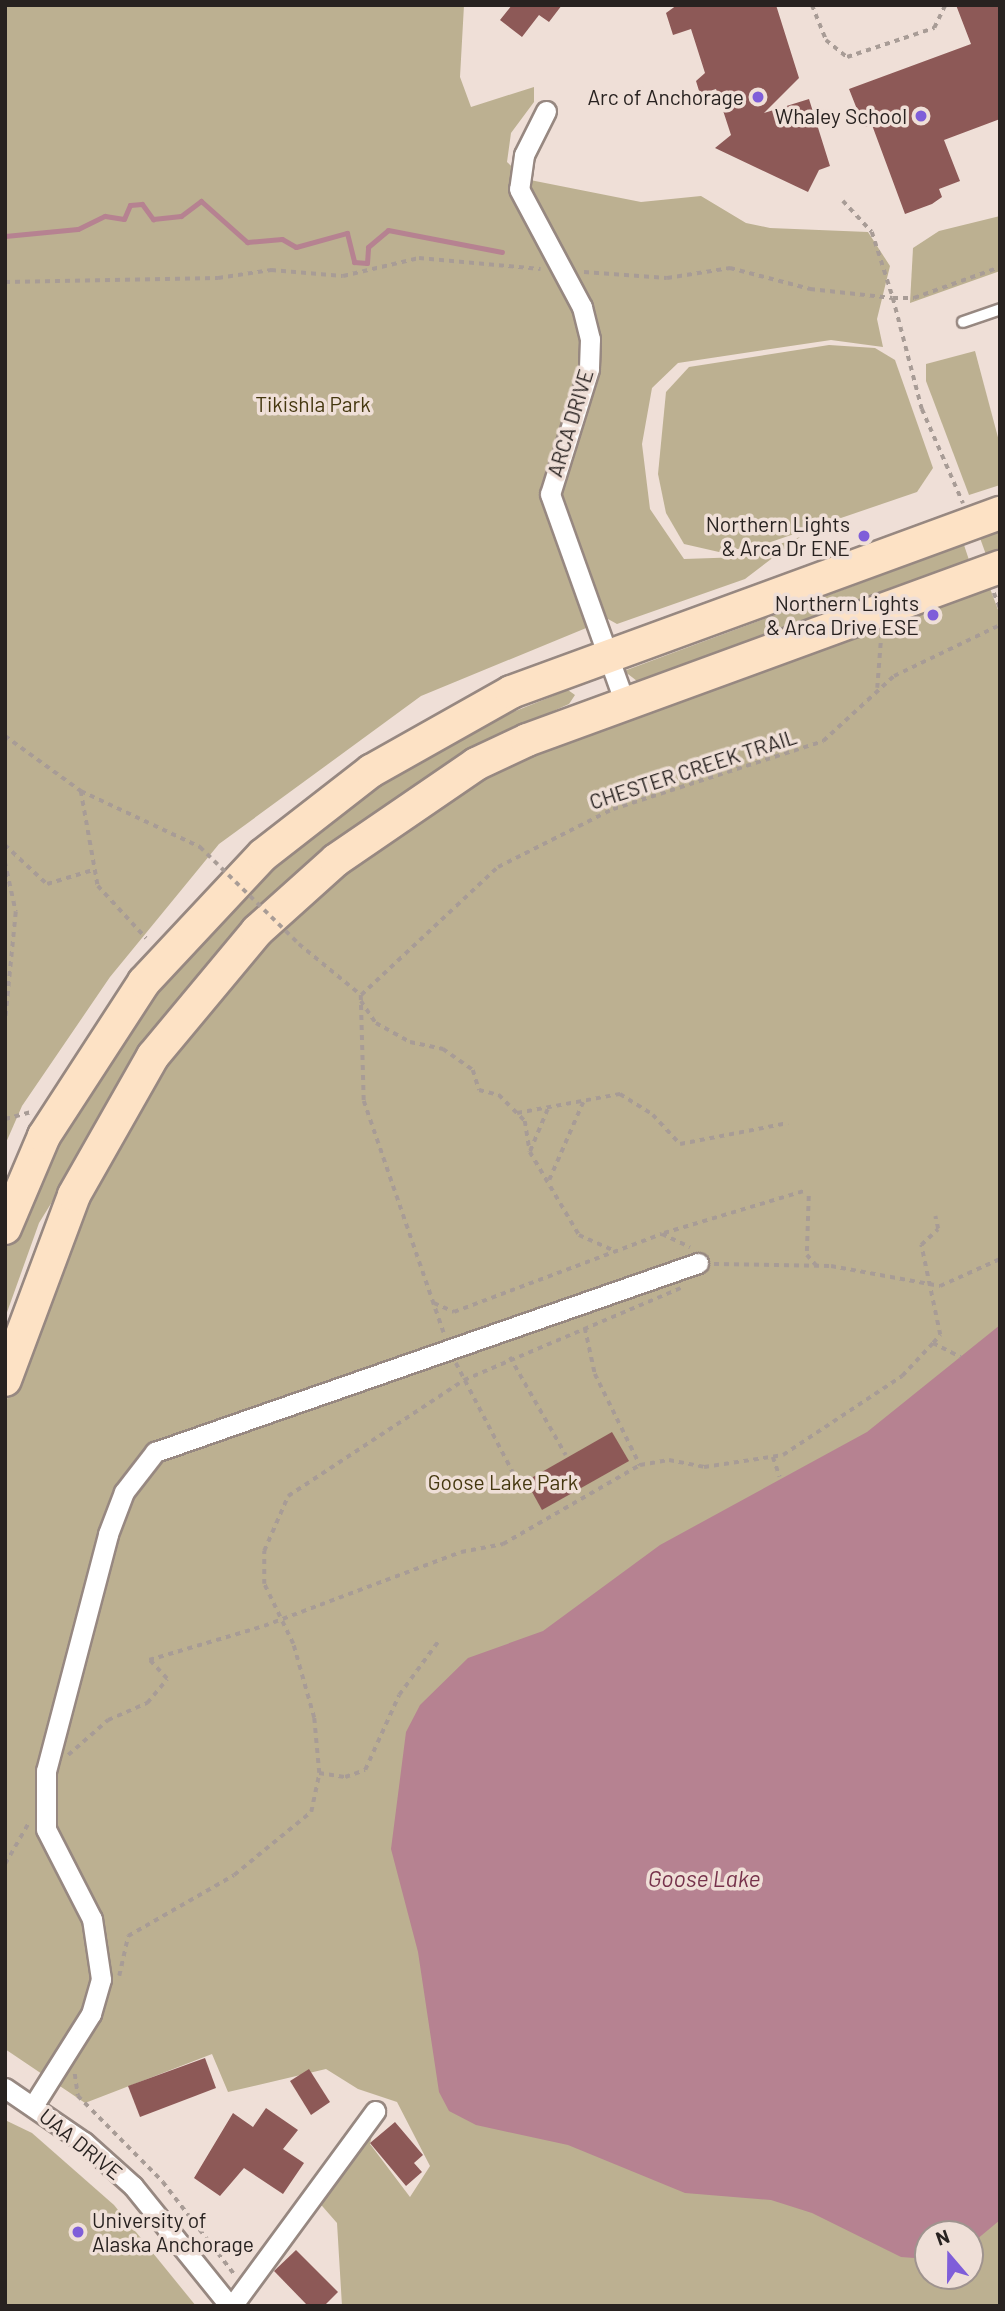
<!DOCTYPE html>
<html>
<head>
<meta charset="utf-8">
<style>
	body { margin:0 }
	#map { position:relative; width:1005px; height:2311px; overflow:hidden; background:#efdfd7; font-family:Barlow,sans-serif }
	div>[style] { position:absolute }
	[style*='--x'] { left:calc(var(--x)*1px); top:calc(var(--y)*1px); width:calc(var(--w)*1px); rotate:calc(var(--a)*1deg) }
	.green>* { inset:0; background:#bcb091 }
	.water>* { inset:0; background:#b68291 }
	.stream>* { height:5px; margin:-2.5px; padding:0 2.5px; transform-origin:2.5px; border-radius:2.5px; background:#b68291 }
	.building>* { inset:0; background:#8d5957 }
	.path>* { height:3.5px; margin-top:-1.75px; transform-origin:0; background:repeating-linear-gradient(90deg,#a89c96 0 5px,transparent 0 10px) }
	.roads { filter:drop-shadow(2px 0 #978881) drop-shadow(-2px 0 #978881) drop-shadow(0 2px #978881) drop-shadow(0 -2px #978881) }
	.lane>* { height:10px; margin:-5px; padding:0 5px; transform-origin:5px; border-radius:5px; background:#fff }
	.street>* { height:19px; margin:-9.5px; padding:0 9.5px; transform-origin:9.5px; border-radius:9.5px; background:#fff }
	.primary>* { height:32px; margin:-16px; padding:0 16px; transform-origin:16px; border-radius:16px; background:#fde2c5 }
	.path-bridge>* { height:3.5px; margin-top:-1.75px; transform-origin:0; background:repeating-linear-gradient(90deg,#a89c96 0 5px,transparent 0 10px) }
	.dots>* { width:19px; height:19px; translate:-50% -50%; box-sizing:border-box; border:4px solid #efdfd7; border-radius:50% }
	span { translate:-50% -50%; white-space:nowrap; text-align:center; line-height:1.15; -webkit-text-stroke:7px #efdfd7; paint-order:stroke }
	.poi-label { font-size:21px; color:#282220 }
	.right { translate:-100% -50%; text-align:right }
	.left { translate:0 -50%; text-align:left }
	.park-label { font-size:21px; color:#453810 }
	.street-label { font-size:21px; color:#282220 }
	.water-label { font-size:23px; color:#76324b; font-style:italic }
	.frame { position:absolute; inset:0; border:7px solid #282220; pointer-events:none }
	.north { position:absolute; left:914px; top:2220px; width:70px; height:70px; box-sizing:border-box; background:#efdfd7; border:2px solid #9f938e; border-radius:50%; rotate:340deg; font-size:19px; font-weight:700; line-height:28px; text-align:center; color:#282220 }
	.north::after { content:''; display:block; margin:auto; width:24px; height:32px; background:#7f5ed9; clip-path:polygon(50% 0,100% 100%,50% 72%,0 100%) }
</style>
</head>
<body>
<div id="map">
	<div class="green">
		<div style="clip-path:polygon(5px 5px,464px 5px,460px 77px,471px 107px,534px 87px,534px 102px,511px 133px,507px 162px,525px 179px,641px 202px,701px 196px,746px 223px,770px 228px,868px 232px,890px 266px,877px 319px,883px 347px,831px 340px,678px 363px,652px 388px,642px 444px,650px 509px,684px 559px,743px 557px,800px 537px,745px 579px,617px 624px,608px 619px,421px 696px,219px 844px,110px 977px,22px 1106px,5px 1145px)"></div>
		<div style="clip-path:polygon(1000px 216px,1000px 271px,910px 303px,913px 248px,939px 231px)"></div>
		<div style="clip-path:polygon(829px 345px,875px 348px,895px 360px,933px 468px,917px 492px,762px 545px,719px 552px,684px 544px,666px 513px,658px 474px,666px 392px,689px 367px)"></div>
		<div style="clip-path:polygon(975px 351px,1000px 445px,1000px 485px,969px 495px,926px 381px,926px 364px)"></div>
		<div style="clip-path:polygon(1000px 531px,1000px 559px,989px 563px,980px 538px)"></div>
		<div style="clip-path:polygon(964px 545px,971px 566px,656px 682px,637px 681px,624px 671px)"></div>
		<div style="clip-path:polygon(evenodd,988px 583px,1000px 615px,1000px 2306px,342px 2306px,337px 2223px,316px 2199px,372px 2135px,370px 2144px,410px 2197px,430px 2166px,397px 2102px,358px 2089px,326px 2069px,228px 2092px,212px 2054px,85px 2103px,5px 2049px,5px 1405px,47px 1280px,86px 1186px,206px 1002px,345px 867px,520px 753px,988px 583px,928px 2234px,970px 2234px,970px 2276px,928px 2276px,928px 2234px)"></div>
		<div style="clip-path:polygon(568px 690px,575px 695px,569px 704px,473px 747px,369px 824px,160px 1027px,39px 1223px,5px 1318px,5px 1248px,55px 1138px,148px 996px,259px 876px,379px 784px,478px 726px)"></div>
		<div style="clip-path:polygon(5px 2120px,32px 2133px,114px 2205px,196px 2306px,5px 2306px)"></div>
	</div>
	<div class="water">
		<div style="clip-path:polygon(1000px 1325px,1000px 2220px,970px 2245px,970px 2234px,928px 2234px,928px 2259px,901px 2257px,812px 2213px,771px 2200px,685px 2193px,568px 2145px,476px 2125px,449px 2111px,439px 2092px,418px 1952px,391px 1849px,406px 1732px,420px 1705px,468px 1658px,543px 1631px,660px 1545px,867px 1432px)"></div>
	</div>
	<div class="stream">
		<div style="--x:5;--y:236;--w:73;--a:-5.5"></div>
		<div style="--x:78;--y:229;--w:30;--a:-26"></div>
		<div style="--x:105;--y:216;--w:19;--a:9"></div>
		<div style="--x:124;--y:219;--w:15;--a:-67"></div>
		<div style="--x:130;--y:205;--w:12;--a:-5"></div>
		<div style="--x:142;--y:204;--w:19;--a:54"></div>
		<div style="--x:153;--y:219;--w:28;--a:-6"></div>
		<div style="--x:181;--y:216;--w:25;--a:-37"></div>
		<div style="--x:201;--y:201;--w:62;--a:41.7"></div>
		<div style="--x:247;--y:242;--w:35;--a:-5"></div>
		<div style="--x:282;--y:239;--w:16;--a:30"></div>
		<div style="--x:296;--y:247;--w:53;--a:-15.4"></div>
		<div style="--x:347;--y:233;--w:30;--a:76"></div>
		<div style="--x:354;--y:262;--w:13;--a:4"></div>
		<div style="--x:367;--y:263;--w:16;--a:-86"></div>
		<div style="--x:368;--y:247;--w:26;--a:-40"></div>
		<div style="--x:388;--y:230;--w:116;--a:10.9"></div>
	</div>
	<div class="building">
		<div style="clip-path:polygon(512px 5px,562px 5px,549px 22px,539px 15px,522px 37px,500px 20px)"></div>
		<div style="clip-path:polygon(677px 5px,776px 5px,799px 78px,764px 113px,809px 99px,830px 166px,819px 170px,808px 192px,715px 148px,731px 135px,716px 89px,700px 94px,696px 81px,705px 73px,691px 29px,673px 35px,666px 13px)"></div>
		<div style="clip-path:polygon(956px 5px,1000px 5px,1000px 119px,944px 140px,960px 181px,939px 189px,942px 197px,932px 204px,905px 214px,872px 125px,864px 127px,849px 89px,971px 44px)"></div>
		<div style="clip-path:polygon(612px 1432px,629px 1461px,542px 1510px,526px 1481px)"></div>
		<div style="clip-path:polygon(205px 2058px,216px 2088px,140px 2117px,128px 2086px)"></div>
		<div style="clip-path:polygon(309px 2069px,330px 2102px,311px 2115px,290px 2081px)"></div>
		<div style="clip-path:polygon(266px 2108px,298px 2130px,283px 2149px,304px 2163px,283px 2194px,244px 2168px,220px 2196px,194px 2178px,233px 2113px,253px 2127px)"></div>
		<div style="clip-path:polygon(395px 2122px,423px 2155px,414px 2163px,422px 2172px,406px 2186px,370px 2143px)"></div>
		<div style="clip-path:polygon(296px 2250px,338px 2292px,324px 2306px,308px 2306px,274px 2271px)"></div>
	</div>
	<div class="path">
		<div style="--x:812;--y:5;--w:38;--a:68"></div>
		<div style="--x:826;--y:40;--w:27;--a:39"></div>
		<div style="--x:847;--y:57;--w:92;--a:-18.4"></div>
		<div style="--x:934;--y:28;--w:25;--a:-64"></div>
		<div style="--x:843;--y:201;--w:42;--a:46.9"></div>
		<div style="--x:872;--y:232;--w:69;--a:72.3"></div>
		<div style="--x:893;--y:298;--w:21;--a:0"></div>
		<div style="--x:914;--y:298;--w:91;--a:-19.8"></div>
		<div style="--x:584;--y:272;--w:83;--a:4.1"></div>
		<div style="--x:667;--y:278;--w:64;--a:-9"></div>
		<div style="--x:730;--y:268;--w:83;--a:14.7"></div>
		<div style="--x:810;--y:289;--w:83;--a:6.2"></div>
		<div style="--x:893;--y:298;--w:115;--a:75.4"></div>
		<div style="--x:922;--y:409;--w:103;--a:66.4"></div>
		<div style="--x:5;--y:282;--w:213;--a:-1.1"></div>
		<div style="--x:218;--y:278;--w:54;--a:-8.6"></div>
		<div style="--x:271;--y:270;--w:72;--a:4.8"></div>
		<div style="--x:343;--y:276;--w:78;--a:-13.3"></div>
		<div style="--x:419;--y:258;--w:122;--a:5.2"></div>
		<div style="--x:994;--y:593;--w:16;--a:68"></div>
		<div style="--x:877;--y:688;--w:52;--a:-85.6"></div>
		<div style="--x:5;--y:736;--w:94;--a:35.9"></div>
		<div style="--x:81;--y:791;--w:132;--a:25.2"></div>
		<div style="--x:81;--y:791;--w:97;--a:79.9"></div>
		<div style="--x:98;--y:886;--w:71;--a:47.3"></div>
		<div style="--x:5;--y:845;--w:57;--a:42.9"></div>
		<div style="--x:47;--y:884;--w:48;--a:-16.9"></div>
		<div style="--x:5;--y:862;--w:51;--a:77.6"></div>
		<div style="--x:16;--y:912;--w:114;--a:95.6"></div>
		<div style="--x:299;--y:944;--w:80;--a:39.4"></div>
		<div style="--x:361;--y:995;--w:187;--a:-43.1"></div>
		<div style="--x:498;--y:867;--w:129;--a:-26.8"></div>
		<div style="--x:613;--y:809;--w:221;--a:-17.9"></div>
		<div style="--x:823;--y:741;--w:96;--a:-42.5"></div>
		<div style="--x:894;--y:676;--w:118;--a:-25.7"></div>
		<div style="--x:361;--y:995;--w:106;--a:88.4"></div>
		<div style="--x:364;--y:1101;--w:245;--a:71"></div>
		<div style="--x:361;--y:1001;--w:27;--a:56"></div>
		<div style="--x:376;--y:1023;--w:39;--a:29"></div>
		<div style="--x:410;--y:1042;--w:34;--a:12"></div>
		<div style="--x:443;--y:1049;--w:37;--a:35"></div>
		<div style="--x:473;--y:1070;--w:21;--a:73"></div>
		<div style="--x:479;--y:1090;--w:21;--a:14"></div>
		<div style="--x:499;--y:1095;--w:37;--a:45"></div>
		<div style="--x:525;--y:1121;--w:31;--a:81"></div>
		<div style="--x:530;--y:1152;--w:96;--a:59.4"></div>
		<div style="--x:579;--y:1235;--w:39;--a:24"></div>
		<div style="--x:517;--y:1113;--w:105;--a:-10.5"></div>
		<div style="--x:620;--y:1094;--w:39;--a:32"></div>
		<div style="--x:653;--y:1115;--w:40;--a:47"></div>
		<div style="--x:680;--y:1144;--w:110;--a:-11"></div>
		<div style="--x:5;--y:1119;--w:27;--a:-15"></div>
		<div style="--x:530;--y:1151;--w:47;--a:-67.3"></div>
		<div style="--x:549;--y:1180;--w:85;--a:-66.4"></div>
		<div style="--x:809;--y:1196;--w:59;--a:91.9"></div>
		<div style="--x:807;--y:1255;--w:15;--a:48"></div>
		<div style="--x:664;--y:1233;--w:149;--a:-16.7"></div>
		<div style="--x:714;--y:1264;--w:117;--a:1"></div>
		<div style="--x:831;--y:1266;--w:111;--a:10.4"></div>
		<div style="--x:940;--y:1286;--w:66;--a:-24.2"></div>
		<div style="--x:434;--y:1303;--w:22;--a:24"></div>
		<div style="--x:454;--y:1312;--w:222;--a:-20.6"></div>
		<div style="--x:662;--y:1234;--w:31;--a:25"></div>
		<div style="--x:585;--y:1328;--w:47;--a:77.7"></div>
		<div style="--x:595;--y:1374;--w:102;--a:63.7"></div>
		<div style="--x:640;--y:1465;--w:29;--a:-10"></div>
		<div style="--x:669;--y:1460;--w:36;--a:11"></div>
		<div style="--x:704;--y:1467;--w:80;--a:-8.6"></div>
		<div style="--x:783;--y:1455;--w:143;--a:-33.6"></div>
		<div style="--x:902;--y:1376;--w:45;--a:-46.8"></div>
		<div style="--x:933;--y:1343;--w:31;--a:27"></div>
		<div style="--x:933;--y:1343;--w:11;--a:-49"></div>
		<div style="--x:940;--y:1335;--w:92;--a:-101.9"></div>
		<div style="--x:921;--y:1245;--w:23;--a:-43"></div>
		<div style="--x:938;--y:1229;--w:13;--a:-103"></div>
		<div style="--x:510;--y:1357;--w:113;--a:60.3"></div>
		<div style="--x:456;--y:1363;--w:139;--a:62.5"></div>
		<div style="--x:773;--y:1457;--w:21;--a:71"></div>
		<div style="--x:68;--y:1755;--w:53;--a:-41.2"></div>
		<div style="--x:108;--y:1720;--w:43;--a:-23.6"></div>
		<div style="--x:147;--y:1703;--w:31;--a:-50"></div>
		<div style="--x:167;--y:1679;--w:26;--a:-133"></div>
		<div style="--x:149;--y:1660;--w:120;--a:-16.5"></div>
		<div style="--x:264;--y:1626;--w:210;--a:-20.6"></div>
		<div style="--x:461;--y:1552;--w:43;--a:-10.8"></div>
		<div style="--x:503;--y:1544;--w:158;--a:-30"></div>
		<div style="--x:319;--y:1773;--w:26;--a:9"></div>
		<div style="--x:345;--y:1777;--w:21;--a:-19"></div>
		<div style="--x:365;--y:1770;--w:82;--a:-65.6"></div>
		<div style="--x:399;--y:1695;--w:69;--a:-53.8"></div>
		<div style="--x:5;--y:1864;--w:46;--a:-60.1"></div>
		<div style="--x:119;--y:1976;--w:41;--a:-77.3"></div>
		<div style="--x:128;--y:1936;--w:122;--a:-29.9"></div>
		<div style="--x:234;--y:1875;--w:99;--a:-39.3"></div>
		<div style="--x:311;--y:1812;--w:40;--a:-78"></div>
		<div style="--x:319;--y:1773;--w:55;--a:-95.2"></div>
		<div style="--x:314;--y:1718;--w:77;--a:-105.8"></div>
		<div style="--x:293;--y:1644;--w:67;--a:-115.8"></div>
		<div style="--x:264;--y:1584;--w:33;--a:-90"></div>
		<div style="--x:264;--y:1551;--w:60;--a:-66.4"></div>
		<div style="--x:288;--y:1496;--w:211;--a:-33.4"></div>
		<div style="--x:464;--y:1380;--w:238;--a:-23"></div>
		<div style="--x:75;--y:2074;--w:22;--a:82"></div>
		<div style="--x:78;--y:2096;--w:121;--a:45.3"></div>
		<div style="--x:163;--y:2182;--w:118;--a:52.3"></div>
	</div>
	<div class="roads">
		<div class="lane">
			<div style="--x:963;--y:322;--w:39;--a:-19"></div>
		</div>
		<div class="street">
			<div style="--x:546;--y:111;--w:49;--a:116.6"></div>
			<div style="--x:524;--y:155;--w:34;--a:98"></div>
			<div style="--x:519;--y:189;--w:134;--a:61.9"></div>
			<div style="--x:582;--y:307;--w:33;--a:76"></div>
			<div style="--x:590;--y:339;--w:30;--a:92"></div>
			<div style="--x:589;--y:369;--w:131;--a:107.3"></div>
			<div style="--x:550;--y:494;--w:220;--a:70.3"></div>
			<div style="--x:5;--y:2088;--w:96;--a:34.4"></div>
			<div style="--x:84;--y:2142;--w:66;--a:41.9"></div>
			<div style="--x:133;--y:2186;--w:154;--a:51.1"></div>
			<div style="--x:33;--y:2106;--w:109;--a:-57.8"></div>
			<div style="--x:91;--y:2014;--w:36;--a:-74"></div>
			<div style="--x:101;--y:1979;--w:61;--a:-98.5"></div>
			<div style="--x:92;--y:1919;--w:101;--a:-117.1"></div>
			<div style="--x:46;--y:1829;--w:58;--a:-90"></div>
			<div style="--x:46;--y:1771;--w:245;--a:-75.3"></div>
			<div style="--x:108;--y:1534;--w:45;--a:-69.1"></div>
			<div style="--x:124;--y:1492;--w:51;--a:-52.2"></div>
			<div style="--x:155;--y:1452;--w:575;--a:-19.19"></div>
			<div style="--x:232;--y:2306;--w:242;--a:-53.7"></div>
		</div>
		<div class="primary">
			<div style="--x:5;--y:1228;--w:100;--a:-67"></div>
			<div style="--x:44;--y:1136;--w:184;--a:-57"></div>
			<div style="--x:144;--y:982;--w:174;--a:-46.9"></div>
			<div style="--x:263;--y:855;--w:137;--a:-37.9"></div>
			<div style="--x:371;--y:771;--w:161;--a:-29.4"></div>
			<div style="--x:511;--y:692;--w:521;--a:-20.11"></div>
			<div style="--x:5;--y:1380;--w:197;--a:-69.5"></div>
			<div style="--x:74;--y:1195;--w:160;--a:-60.4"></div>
			<div style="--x:153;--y:1056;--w:163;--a:-50.2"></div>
			<div style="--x:257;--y:931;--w:106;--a:-41.9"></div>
			<div style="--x:336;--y:860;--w:170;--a:-34.4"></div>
			<div style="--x:476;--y:764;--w:56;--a:-25.2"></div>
			<div style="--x:527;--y:740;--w:504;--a:-20.09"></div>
		</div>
	</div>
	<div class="path-bridge">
		<div style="--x:200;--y:847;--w:139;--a:44.4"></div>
	</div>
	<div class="dots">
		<div style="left:758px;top:97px;background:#7f5ed9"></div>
		<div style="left:921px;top:116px;background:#7f5ed9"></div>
		<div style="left:864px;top:536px;background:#7f5ed9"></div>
		<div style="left:933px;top:615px;background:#7f5ed9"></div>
		<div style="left:78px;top:2232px;background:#7f5ed9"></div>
	</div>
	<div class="poi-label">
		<span class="right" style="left:744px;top:97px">Arc of Anchorage</span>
		<span class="right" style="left:907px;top:116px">Whaley School</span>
		<span class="right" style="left:850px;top:536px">Northern Lights<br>&amp; Arca Dr ENE</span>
		<span class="right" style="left:919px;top:615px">Northern Lights<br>&amp; Arca Drive ESE</span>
		<span class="left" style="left:92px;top:2232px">University of<br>Alaska Anchorage</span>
	</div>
	<div class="park-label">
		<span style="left:313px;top:404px">Tikishla Park</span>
		<span style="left:503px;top:1482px">Goose Lake Park</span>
	</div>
	<div class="street-label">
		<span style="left:570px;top:423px;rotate:-73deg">ARCA DRIVE</span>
		<span style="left:693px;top:769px;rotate:-18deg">CHESTER CREEK TRAIL</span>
		<span style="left:81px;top:2144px;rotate:39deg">UAA DRIVE</span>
	</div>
	<div class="water-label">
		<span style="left:704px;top:1878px">Goose Lake</span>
	</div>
	<div class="frame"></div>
	<div class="north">N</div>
</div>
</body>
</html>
